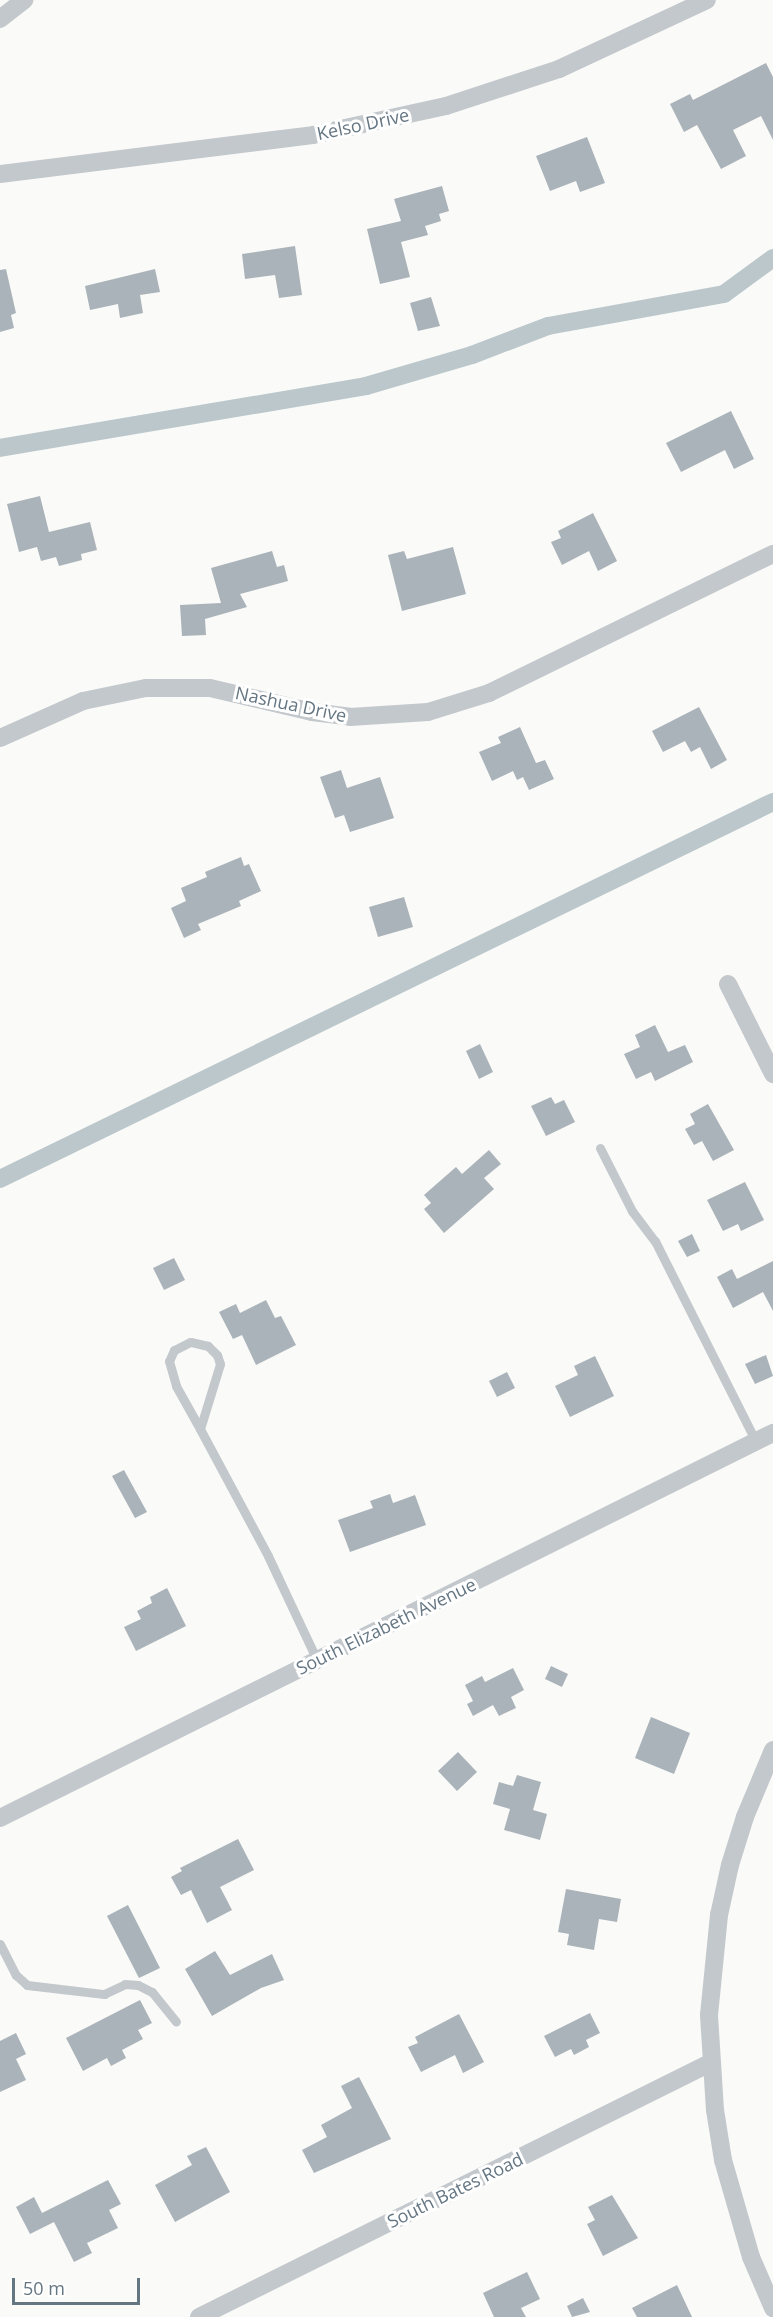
<!DOCTYPE html>
<html>
<head>
<meta charset="utf-8">
<style>
	body { margin:0 }
	#map { position:relative; width:773px; height:2317px; overflow:hidden; background:#fafaf8; font-family:"Open Sans",sans-serif }
	div>[style] { position:absolute }
	[style*='--x'] { left:calc(var(--x)*1px); top:calc(var(--y)*1px); width:calc(var(--w)*1px); rotate:calc(var(--a)*1deg) }
	.canal>* { height:18px; margin:-9px; padding:0 9px; transform-origin:9px; border-radius:9px; background:#bbc7cb }
	.building>* { inset:0; background:#aab3b9 }
	.lane>* { height:9px; margin:-4.5px; padding:0 4.5px; transform-origin:4.5px; border-radius:4.5px; background:#c3c8cc }
	.street>* { height:18px; margin:-9px; padding:0 9px; transform-origin:9px; border-radius:9px; background:#c3c8cc }
	span { translate:-50% -50%; white-space:nowrap; text-align:center; line-height:1.15; -webkit-text-stroke:6px #fff; paint-order:stroke }
	.street-label { font-size:18px; color:#657683 }
	.scale { position:absolute; left:12px; top:2278px; width:128px; height:27px; box-sizing:border-box; border:3px solid #657683; border-top:0; padding-left:8px; font-size:18px; line-height:21px; white-space:nowrap; color:#657683; -webkit-text-stroke:4px #fff; paint-order:stroke }
</style>
</head>
<body>
<div id="map">
	<div class="canal">
		<div style="--x:0;--y:448;--w:371;--a:-9.6"></div>
		<div style="--x:366;--y:386;--w:110;--a:-16.3"></div>
		<div style="--x:472;--y:355;--w:81;--a:-20.9"></div>
		<div style="--x:548;--y:326;--w:179;--a:-10.3"></div>
		<div style="--x:724;--y:294;--w:61;--a:-36.3"></div>
		<div style="--x:0;--y:1179;--w:860;--a:-26"></div>
	</div>
	<div class="building">
		<div style="clip-path:polygon(766px 63px,773px 77px,773px 140px,761px 116px,733px 130px,746px 156px,721px 169px,697px 125px,684px 132px,670px 104px,690px 94px,693px 100px)"></div>
		<div style="clip-path:polygon(587px 137px,605px 183px,580px 192px,576px 181px,550px 191px,536px 156px)"></div>
		<div style="clip-path:polygon(442px 186px,449px 211px,439px 214px,441px 221px,425px 226px,428px 235px,401px 242px,410px 277px,380px 284px,367px 229px,401px 221px,394px 199px)"></div>
		<div style="clip-path:polygon(295px 246px,302px 295px,279px 298px,275px 275px,245px 279px,242px 254px)"></div>
		<div style="clip-path:polygon(6px 269px,16px 313px,11px 315px,14px 328px,0 332px,0 270px)"></div>
		<div style="clip-path:polygon(155px 269px,160px 292px,140px 295px,143px 313px,120px 318px,118px 304px,90px 310px,85px 286px)"></div>
		<div style="clip-path:polygon(431px 297px,440px 326px,418px 331px,410px 303px)"></div>
		<div style="clip-path:polygon(731px 411px,754px 459px,734px 469px,725px 450px,681px 472px,666px 443px)"></div>
		<div style="clip-path:polygon(40px 496px,49px 532px,90px 522px,97px 550px,81px 554px,82px 560px,59px 566px,56px 557px,41px 561px,37px 547px,19px 552px,7px 504px)"></div>
		<div style="clip-path:polygon(593px 513px,617px 561px,598px 571px,589px 551px,562px 565px,551px 542px,561px 538px,558px 531px)"></div>
		<div style="clip-path:polygon(453px 547px,466px 594px,402px 611px,388px 555px,404px 551px,407px 559px)"></div>
		<div style="clip-path:polygon(272px 551px,277px 567px,284px 565px,288px 581px,240px 594px,247px 607px,205px 619px,206px 635px,182px 636px,180px 605px,221px 603px,211px 568px)"></div>
		<div style="clip-path:polygon(699px 707px,727px 760px,711px 769px,700px 747px,691px 752px,685px 741px,663px 752px,652px 731px)"></div>
		<div style="clip-path:polygon(520px 727px,536px 763px,545px 760px,554px 779px,529px 790px,523px 777px,517px 780px,513px 771px,492px 781px,479px 752px,501px 743px,498px 737px)"></div>
		<div style="clip-path:polygon(341px 770px,347px 788px,380px 777px,394px 818px,350px 832px,344px 815px,335px 818px,320px 777px)"></div>
		<div style="clip-path:polygon(241px 857px,244px 866px,249px 864px,261px 891px,239px 901px,241px 906px,198px 924px,201px 930px,184px 938px,171px 908px,186px 901px,181px 888px,207px 877px,205px 872px)"></div>
		<div style="clip-path:polygon(404px 897px,413px 927px,378px 937px,369px 907px)"></div>
		<div style="clip-path:polygon(655px 1025px,668px 1052px,685px 1045px,693px 1062px,655px 1081px,651px 1072px,636px 1079px,624px 1054px,640px 1047px,635px 1035px)"></div>
		<div style="clip-path:polygon(480px 1044px,493px 1072px,479px 1079px,466px 1051px)"></div>
		<div style="clip-path:polygon(551px 1097px,555px 1104px,564px 1100px,575px 1122px,546px 1136px,531px 1106px)"></div>
		<div style="clip-path:polygon(708px 1104px,734px 1150px,713px 1161px,702px 1141px,694px 1145px,685px 1129px,695px 1124px,690px 1114px)"></div>
		<div style="clip-path:polygon(489px 1150px,501px 1164px,484px 1178px,494px 1189px,444px 1233px,424px 1209px,431px 1203px,424px 1195px,456px 1167px,462px 1174px)"></div>
		<div style="clip-path:polygon(745px 1182px,764px 1220px,741px 1231px,738px 1224px,723px 1231px,707px 1200px)"></div>
		<div style="clip-path:polygon(692px 1234px,700px 1251px,687px 1257px,678px 1241px)"></div>
		<div style="clip-path:polygon(174px 1258px,185px 1280px,164px 1290px,153px 1268px)"></div>
		<div style="clip-path:polygon(773px 1261px,773px 1311px,763px 1292px,733px 1308px,717px 1277px,732px 1269px,737px 1279px)"></div>
		<div style="clip-path:polygon(266px 1300px,275px 1318px,281px 1316px,296px 1345px,256px 1365px,242px 1335px,233px 1339px,219px 1312px,236px 1304px,240px 1313px)"></div>
		<div style="clip-path:polygon(766px 1355px,773px 1376px,755px 1384px,745px 1364px)"></div>
		<div style="clip-path:polygon(595px 1356px,614px 1396px,570px 1417px,555px 1386px,578px 1375px,574px 1366px)"></div>
		<div style="clip-path:polygon(507px 1372px,515px 1388px,497px 1397px,489px 1381px)"></div>
		<div style="clip-path:polygon(124px 1470px,147px 1512px,135px 1518px,112px 1476px)"></div>
		<div style="clip-path:polygon(390px 1494px,393px 1503px,415px 1495px,426px 1525px,350px 1552px,338px 1520px,373px 1508px,370px 1501px)"></div>
		<div style="clip-path:polygon(167px 1588px,186px 1626px,136px 1651px,124px 1627px,141px 1619px,137px 1611px,152px 1603px,150px 1597px)"></div>
		<div style="clip-path:polygon(551px 1666px,568px 1674px,562px 1687px,545px 1679px)"></div>
		<div style="clip-path:polygon(513px 1668px,524px 1690px,511px 1697px,516px 1708px,499px 1716px,493px 1705px,473px 1716px,467px 1704px,473px 1701px,465px 1685px,482px 1676px,485px 1682px)"></div>
		<div style="clip-path:polygon(651px 1717px,690px 1733px,674px 1774px,635px 1758px)"></div>
		<div style="clip-path:polygon(458px 1752px,477px 1772px,457px 1791px,438px 1771px)"></div>
		<div style="clip-path:polygon(517px 1775px,541px 1782px,533px 1810px,547px 1814px,540px 1840px,504px 1830px,510px 1809px,493px 1804px,499px 1782px,513px 1786px)"></div>
		<div style="clip-path:polygon(238px 1839px,254px 1870px,220px 1887px,232px 1910px,207px 1923px,191px 1890px,181px 1895px,171px 1877px,182px 1871px,180px 1868px)"></div>
		<div style="clip-path:polygon(566px 1889px,621px 1899px,617px 1922px,599px 1919px,594px 1950px,567px 1945px,569px 1934px,558px 1932px)"></div>
		<div style="clip-path:polygon(128px 1905px,160px 1968px,139px 1978px,107px 1916px)"></div>
		<div style="clip-path:polygon(215px 1951px,230px 1975px,272px 1954px,284px 1980px,261px 1988px,212px 2016px,185px 1969px)"></div>
		<div style="clip-path:polygon(140px 2000px,152px 2023px,138px 2030px,143px 2039px,122px 2050px,126px 2058px,111px 2066px,107px 2058px,83px 2071px,66px 2038px)"></div>
		<div style="clip-path:polygon(590px 2013px,600px 2033px,586px 2040px,589px 2047px,574px 2055px,571px 2049px,555px 2057px,544px 2036px)"></div>
		<div style="clip-path:polygon(459px 2014px,484px 2062px,463px 2073px,455px 2055px,421px 2072px,408px 2047px,418px 2043px,415px 2037px)"></div>
		<div style="clip-path:polygon(16px 2033px,26px 2054px,16px 2059px,26px 2080px,0 2092px,0 2041px)"></div>
		<div style="clip-path:polygon(359px 2077px,391px 2139px,314px 2173px,302px 2150px,327px 2137px,321px 2125px,352px 2108px,341px 2086px)"></div>
		<div style="clip-path:polygon(206px 2147px,230px 2192px,175px 2222px,155px 2185px,192px 2165px,187px 2156px)"></div>
		<div style="clip-path:polygon(108px 2180px,121px 2204px,109px 2210px,118px 2228px,87px 2243px,92px 2253px,74px 2262px,54px 2222px,30px 2234px,16px 2207px,34px 2197px,42px 2213px)"></div>
		<div style="clip-path:polygon(612px 2195px,638px 2238px,603px 2256px,587px 2224px,595px 2220px,588px 2207px)"></div>
		<div style="clip-path:polygon(527px 2272px,540px 2299px,521px 2308px,526px 2317px,494px 2317px,483px 2293px)"></div>
		<div style="clip-path:polygon(677px 2285px,692px 2317px,637px 2317px,632px 2308px)"></div>
		<div style="clip-path:polygon(583px 2298px,590px 2312px,572px 2317px,567px 2306px)"></div>
	</div>
	<div class="lane">
		<div style="--x:600;--y:1148;--w:71;--a:63.1"></div>
		<div style="--x:632;--y:1211;--w:38;--a:53"></div>
		<div style="--x:655;--y:1241;--w:225;--a:63.3"></div>
		<div style="--x:200;--y:1429;--w:68;--a:-72.9"></div>
		<div style="--x:220;--y:1364;--w:9;--a:-108"></div>
		<div style="--x:217;--y:1355;--w:13;--a:-135"></div>
		<div style="--x:208;--y:1346;--w:18;--a:-167"></div>
		<div style="--x:190;--y:1342;--w:18;--a:153"></div>
		<div style="--x:174;--y:1350;--w:12;--a:114"></div>
		<div style="--x:169;--y:1361;--w:26;--a:74"></div>
		<div style="--x:176;--y:1386;--w:49;--a:60.8"></div>
		<div style="--x:200;--y:1429;--w:144;--a:61.8"></div>
		<div style="--x:268;--y:1556;--w:115;--a:64.8"></div>
		<div style="--x:0;--y:1944;--w:35;--a:63"></div>
		<div style="--x:16;--y:1975;--w:15;--a:42"></div>
		<div style="--x:27;--y:1985;--w:78;--a:6.7"></div>
		<div style="--x:104;--y:1994;--w:23;--a:-25"></div>
		<div style="--x:125;--y:1984;--w:13;--a:4"></div>
		<div style="--x:138;--y:1985;--w:16;--a:27"></div>
		<div style="--x:152;--y:1992;--w:38;--a:51"></div>
	</div>
	<div class="street">
		<div style="--x:0;--y:19;--w:31;--a:-38"></div>
		<div style="--x:0;--y:174;--w:315;--a:-7.1"></div>
		<div style="--x:313;--y:135;--w:136;--a:-12.3"></div>
		<div style="--x:446;--y:106;--w:119;--a:-18.1"></div>
		<div style="--x:559;--y:69;--w:163;--a:-25"></div>
		<div style="--x:0;--y:738;--w:91;--a:-24"></div>
		<div style="--x:83;--y:701;--w:64;--a:-11.7"></div>
		<div style="--x:146;--y:688;--w:64;--a:0"></div>
		<div style="--x:210;--y:688;--w:105;--a:13.2"></div>
		<div style="--x:312;--y:712;--w:38;--a:7"></div>
		<div style="--x:350;--y:717;--w:78;--a:-3.7"></div>
		<div style="--x:428;--y:712;--w:64;--a:-17.3"></div>
		<div style="--x:489;--y:693;--w:316;--a:-26.1"></div>
		<div style="--x:728;--y:984;--w:101;--a:63.4"></div>
		<div style="--x:773;--y:1750;--w:73;--a:112.7"></div>
		<div style="--x:745;--y:1817;--w:50;--a:107.4"></div>
		<div style="--x:730;--y:1865;--w:51;--a:102.4"></div>
		<div style="--x:719;--y:1915;--w:100;--a:95.7"></div>
		<div style="--x:709;--y:2015;--w:95;--a:86.4"></div>
		<div style="--x:715;--y:2110;--w:51;--a:80.9"></div>
		<div style="--x:723;--y:2160;--w:101;--a:73.9"></div>
		<div style="--x:751;--y:2257;--w:56;--a:66.7"></div>
		<div style="--x:0;--y:1818;--w:864;--a:-26.48"></div>
		<div style="--x:199;--y:2317;--w:571;--a:-26.43"></div>
	</div>
	<div class="street-label">
		<span style="left:363px;top:124px;rotate:-12deg">Kelso Drive</span>
		<span style="left:291px;top:704px;rotate:12deg">Nashua Drive</span>
		<span style="left:386px;top:1626px;rotate:-26deg">South Elizabeth Avenue</span>
		<span style="left:455px;top:2190px;rotate:-26deg">South Bates Road</span>
	</div>
	<div class="scale">50 m</div>
</div>
</body>
</html>
